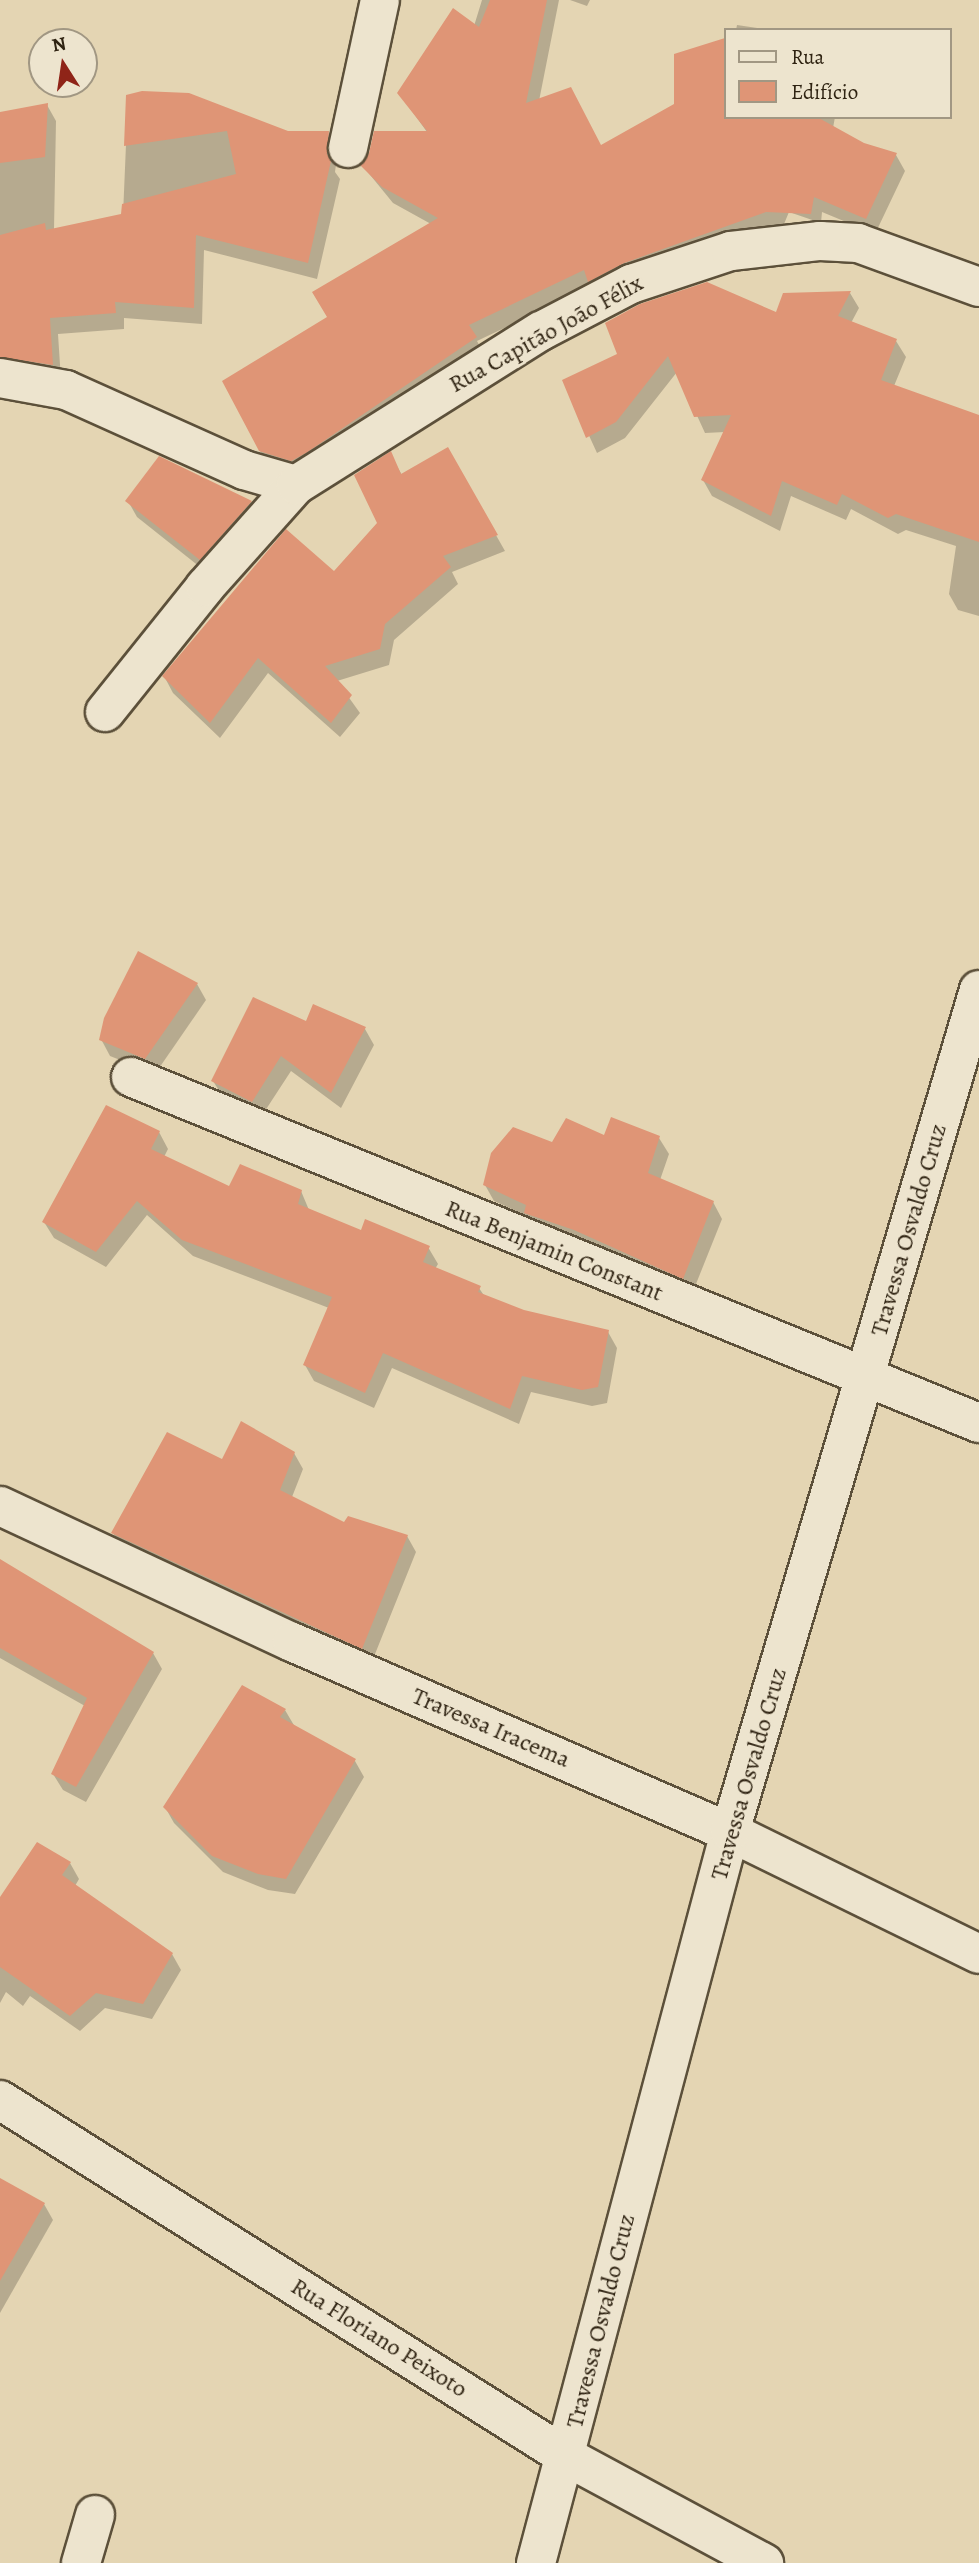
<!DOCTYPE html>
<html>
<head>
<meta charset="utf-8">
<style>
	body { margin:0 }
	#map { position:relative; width:979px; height:2563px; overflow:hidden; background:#e4d5b3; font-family:Alegreya,serif }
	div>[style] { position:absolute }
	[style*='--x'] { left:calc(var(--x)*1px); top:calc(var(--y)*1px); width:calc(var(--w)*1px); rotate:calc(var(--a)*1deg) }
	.shadow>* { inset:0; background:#0003 }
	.building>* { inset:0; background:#df9576 }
	.roads { filter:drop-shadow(2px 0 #5c503a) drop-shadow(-2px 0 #5c503a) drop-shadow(0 2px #5c503a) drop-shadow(0 -2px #5c503a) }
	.minor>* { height:38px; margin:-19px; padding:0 19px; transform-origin:19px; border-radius:19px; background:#ede4ce }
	span { translate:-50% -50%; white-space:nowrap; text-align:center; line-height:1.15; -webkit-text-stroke:5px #ede4ce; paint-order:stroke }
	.street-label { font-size:24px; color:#2f2312 }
	.legend { position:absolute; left:724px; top:28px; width:228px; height:91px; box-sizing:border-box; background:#ede4ce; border:2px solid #a19783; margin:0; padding:9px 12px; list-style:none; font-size:21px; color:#2f2312 }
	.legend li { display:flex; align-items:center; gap:14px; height:35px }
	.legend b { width:35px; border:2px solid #a19783 }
	.north { position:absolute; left:28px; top:28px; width:70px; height:70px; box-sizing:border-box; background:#ede4ce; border:2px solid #a19783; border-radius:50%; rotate:348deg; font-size:19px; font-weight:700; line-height:28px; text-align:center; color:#2f2312 }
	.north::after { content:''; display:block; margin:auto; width:24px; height:32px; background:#8f2418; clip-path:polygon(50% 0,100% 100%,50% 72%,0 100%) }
</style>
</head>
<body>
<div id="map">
	<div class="shadow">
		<div style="clip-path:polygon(482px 0,559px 0,539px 101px,601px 147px,676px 105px,676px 55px,725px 40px,725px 117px,835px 117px,833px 128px,863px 145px,896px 155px,905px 171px,875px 234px,822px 212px,821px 223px,789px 212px,784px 224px,633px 279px,593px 286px,477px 341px,484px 354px,315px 469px,270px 467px,260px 451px,329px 317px,431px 224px,393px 203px,362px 165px,427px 132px,399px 93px,474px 26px)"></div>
		<div style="clip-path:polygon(570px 0,590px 0,587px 6px)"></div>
		<div style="clip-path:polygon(737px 25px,771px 30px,736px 30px)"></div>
		<div style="clip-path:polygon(128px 97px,288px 133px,328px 133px,338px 149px,335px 172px,340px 179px,317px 279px,204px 250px,202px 324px,124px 318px,124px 329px,58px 334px,61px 380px,0 376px,0 113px,47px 105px,56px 121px,54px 230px,123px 215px)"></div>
		<div style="clip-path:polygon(850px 293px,859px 308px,851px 323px,896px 341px,906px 357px,894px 386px,979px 417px,979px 616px,958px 610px,949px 594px,956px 546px,906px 530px,898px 534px,851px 509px,846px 520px,791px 496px,780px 531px,712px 496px,703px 480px,725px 432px,705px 433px,677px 372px,625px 438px,597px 453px,564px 381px)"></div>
		<div style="clip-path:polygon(447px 449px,505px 551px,452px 572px,458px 584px,394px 640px,389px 665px,337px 681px,360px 713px,340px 737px,268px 673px,220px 738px,173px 693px,164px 676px,334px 574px,380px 523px,390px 454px,402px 475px)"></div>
		<div style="clip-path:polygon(160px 459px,251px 502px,260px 518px,210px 575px,137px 517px,128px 501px)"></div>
		<div style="clip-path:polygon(197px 984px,206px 1000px,155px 1074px,110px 1056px,101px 1039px)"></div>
		<div style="clip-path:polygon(306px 1023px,365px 1029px,374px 1045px,341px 1108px,291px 1071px,261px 1117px,223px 1097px,213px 1081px)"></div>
		<div style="clip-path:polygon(159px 1132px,168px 1149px,164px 1157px,229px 1188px,301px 1191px,309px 1210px,362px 1232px,428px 1247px,438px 1264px,435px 1269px,479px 1288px,485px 1297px,524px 1312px,608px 1332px,617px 1348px,607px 1403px,592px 1406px,531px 1392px,519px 1424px,392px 1368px,374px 1408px,314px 1381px,305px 1365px,329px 1308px,193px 1256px,147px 1215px,106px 1267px,54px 1238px,44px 1222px)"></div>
		<div style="clip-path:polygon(605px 1137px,659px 1138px,669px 1154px,660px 1180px,713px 1202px,722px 1219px,692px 1294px,536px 1229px,529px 1217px,494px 1201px,485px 1185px,552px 1144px)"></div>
		<div style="clip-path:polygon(294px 1453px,303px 1469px,292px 1497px,345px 1524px,407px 1536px,416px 1552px,371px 1664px,122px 1549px,113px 1533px)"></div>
		<div style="clip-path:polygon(0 1569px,153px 1653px,162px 1669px,86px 1802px,63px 1790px,53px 1774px,85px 1706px,0 1658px)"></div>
		<div style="clip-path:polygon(285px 1710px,295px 1727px,355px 1761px,364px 1777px,295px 1894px,268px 1890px,223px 1872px,174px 1823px,165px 1807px)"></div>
		<div style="clip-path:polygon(70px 1863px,79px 1879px,75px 1886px,172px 1954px,181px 1970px,152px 2019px,105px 2008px,80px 2031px,30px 1996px,23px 2006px,6px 1992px,0 2003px,0 1900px)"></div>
		<div style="clip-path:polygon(0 2180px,44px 2204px,53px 2220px,0 2313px)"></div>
	</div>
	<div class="building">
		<div style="clip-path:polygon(490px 0,547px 0,526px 103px,571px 87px,601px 145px,674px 104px,674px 54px,725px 38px,725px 117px,817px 117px,864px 143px,897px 153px,866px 219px,814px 197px,811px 214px,766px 212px,624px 263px,588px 282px,584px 270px,469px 325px,477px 337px,306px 453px,291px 461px,259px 451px,222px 381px,327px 317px,312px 292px,438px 218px,382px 187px,360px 165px,369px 153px,374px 131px,427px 131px,397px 93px,453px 8px,479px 27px)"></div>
		<div style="clip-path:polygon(142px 91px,189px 93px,288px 131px,329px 131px,327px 154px,331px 161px,308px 263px,196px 235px,194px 308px,115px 302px,116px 313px,50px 318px,53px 365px,0 357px,0 235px,45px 223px,46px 230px,121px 214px,122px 204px,236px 174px,227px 131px,124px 146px,126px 95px)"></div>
		<div style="clip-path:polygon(48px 103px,45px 157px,0 163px,0 112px)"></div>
		<div style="clip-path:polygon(707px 282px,776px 312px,783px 293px,851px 291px,838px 316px,897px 339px,881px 380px,979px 415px,979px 542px,896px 514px,888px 518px,842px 494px,837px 505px,782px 481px,771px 516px,701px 480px,731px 415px,694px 417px,668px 356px,616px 422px,586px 438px,562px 380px,617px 354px,605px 323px,640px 304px)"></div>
		<div style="clip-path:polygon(448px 447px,498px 535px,443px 556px,451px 567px,385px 624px,380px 649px,325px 666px,352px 695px,331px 723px,258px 658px,210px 723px,162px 676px,286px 529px,334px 571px,377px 523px,354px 475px,391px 451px,401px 474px)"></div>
		<div style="clip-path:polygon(159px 456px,252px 501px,200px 560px,125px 501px)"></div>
		<div style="clip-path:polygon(138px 951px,198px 983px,145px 1059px,99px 1040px,104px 1018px)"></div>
		<div style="clip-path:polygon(253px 997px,306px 1021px,313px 1004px,366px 1027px,331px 1093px,281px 1056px,252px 1102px,211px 1081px)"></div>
		<div style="clip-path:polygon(106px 1105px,160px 1131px,151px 1149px,229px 1186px,240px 1164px,302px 1190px,298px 1204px,361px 1230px,365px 1219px,430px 1246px,423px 1262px,481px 1286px,478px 1292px,524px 1310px,609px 1330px,598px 1387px,582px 1390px,522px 1376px,510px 1409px,383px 1353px,365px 1393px,303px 1365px,332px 1297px,182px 1240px,137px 1201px,96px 1252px,42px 1222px)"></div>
		<div style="clip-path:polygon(611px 1117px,660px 1136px,648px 1173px,714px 1201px,683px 1279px,574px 1230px,524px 1213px,526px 1205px,483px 1185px,491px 1153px,513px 1127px,552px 1142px,566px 1118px,604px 1135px)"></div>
		<div style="clip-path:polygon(241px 1421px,295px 1452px,280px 1490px,344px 1522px,348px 1516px,408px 1535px,362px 1649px,111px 1533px,167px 1432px,222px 1459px)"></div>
		<div style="clip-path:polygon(0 1559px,154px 1652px,76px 1787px,51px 1774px,87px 1698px,0 1648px)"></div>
		<div style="clip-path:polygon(242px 1685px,286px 1709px,280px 1717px,356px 1759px,286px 1879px,258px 1874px,212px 1856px,163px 1807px)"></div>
		<div style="clip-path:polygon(37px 1842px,71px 1862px,62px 1875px,173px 1953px,143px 2004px,96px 1993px,70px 2016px,0 1967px,0 1897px)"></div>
		<div style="clip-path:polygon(0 2178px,45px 2203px,0 2281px)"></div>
	</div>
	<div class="roads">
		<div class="minor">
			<div style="--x:348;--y:148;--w:151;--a:-77.8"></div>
			<div style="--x:0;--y:378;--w:67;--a:10.3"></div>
			<div style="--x:66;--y:390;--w:195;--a:24.2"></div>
			<div style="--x:244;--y:470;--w:54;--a:16.1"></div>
			<div style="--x:105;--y:712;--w:160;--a:-51.3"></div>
			<div style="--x:205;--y:587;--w:137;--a:-48.3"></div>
			<div style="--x:296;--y:485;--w:289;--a:-32.2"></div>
			<div style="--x:541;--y:331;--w:102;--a:-27.6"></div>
			<div style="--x:631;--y:284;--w:105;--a:-18.3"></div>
			<div style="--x:731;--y:251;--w:90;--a:-6.4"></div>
			<div style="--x:820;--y:241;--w:38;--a:3"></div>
			<div style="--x:858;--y:243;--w:129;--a:20"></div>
			<div style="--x:131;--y:1077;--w:916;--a:22.2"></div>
			<div style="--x:0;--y:1506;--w:322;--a:25"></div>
			<div style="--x:292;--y:1642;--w:477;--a:23.5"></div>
			<div style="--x:730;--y:1832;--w:277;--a:26.1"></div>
			<div style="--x:0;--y:2100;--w:670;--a:32.2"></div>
			<div style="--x:567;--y:2457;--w:224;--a:28.3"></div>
			<div style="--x:81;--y:2563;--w:50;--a:-73.7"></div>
			<div style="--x:536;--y:2563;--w:756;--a:-75.14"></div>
			<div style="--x:730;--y:1832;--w:878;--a:-73.53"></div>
		</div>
	</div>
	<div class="street-label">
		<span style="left:546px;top:334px;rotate:-29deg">Rua Capitão João Félix</span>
		<span style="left:909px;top:1230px;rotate:-74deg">Travessa Osvaldo Cruz</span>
		<span style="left:554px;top:1251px;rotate:22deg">Rua Benjamin Constant</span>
		<span style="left:491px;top:1728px;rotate:23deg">Travessa Iracema</span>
		<span style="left:749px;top:1774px;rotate:-74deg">Travessa Osvaldo Cruz</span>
		<span style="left:601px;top:2321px;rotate:-76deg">Travessa Osvaldo Cruz</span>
		<span style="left:379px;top:2338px;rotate:32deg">Rua Floriano Peixoto</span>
	</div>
	<ul class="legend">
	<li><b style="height:9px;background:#ede4ce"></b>Rua</li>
	<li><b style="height:19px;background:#df9576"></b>Edifício</li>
	</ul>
	<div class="north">N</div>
</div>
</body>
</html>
